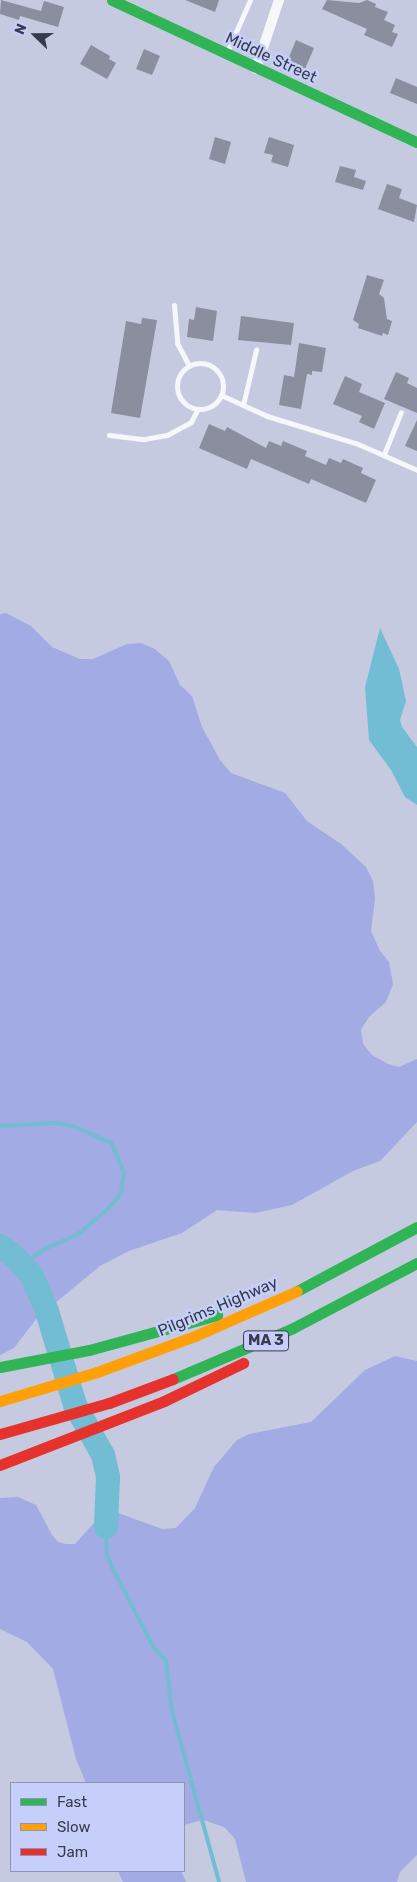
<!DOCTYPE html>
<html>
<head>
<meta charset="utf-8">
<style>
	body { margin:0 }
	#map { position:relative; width:417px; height:1882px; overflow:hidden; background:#c5cae1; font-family:Rubik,sans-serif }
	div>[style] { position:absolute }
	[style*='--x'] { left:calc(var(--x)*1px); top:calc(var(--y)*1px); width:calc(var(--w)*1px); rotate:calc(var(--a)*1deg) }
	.green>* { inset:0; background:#a2abe3 }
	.water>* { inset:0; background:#72bdd4 }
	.stream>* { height:4px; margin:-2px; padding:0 2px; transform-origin:2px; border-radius:2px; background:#72bdd4 }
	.river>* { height:24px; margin:-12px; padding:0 12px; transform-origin:12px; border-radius:12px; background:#72bdd4 }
	.building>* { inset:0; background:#8a8e9f }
	.lane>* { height:5px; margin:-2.5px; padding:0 2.5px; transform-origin:2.5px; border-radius:2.5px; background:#f6f7fa }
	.lane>.ring { margin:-2.5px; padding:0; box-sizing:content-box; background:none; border:5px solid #f6f7fa; border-radius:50% }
	.street>* { height:10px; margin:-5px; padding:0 5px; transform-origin:5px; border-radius:5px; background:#f6f7fa }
	.fast>* { height:11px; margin:-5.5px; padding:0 5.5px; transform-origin:5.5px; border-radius:5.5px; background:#30b455 }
	.slow>* { height:11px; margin:-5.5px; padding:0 5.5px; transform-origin:5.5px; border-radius:5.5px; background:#ff9f0a }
	.jam>* { height:11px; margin:-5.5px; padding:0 5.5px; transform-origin:5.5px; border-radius:5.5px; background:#e5322d }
	span { translate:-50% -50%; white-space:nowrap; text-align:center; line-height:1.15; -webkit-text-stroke:5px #c6cffa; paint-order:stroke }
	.shield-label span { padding:1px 4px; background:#c6cffa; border:1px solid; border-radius:4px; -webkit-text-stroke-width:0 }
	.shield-label { font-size:15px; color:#383b4d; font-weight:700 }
	.street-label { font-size:16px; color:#383b4d }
	.legend { position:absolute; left:10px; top:1782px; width:175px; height:90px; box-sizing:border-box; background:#c6cffa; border:1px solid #8d94b5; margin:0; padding:6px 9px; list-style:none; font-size:15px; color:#383b4d }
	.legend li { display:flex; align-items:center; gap:10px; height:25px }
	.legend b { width:25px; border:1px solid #8d94b5 }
	.north { position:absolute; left:10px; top:10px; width:50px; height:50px; -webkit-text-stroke:4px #c6cffa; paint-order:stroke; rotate:292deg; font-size:14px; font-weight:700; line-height:20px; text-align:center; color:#383b4d }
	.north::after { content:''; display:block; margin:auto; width:18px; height:22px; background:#383b4d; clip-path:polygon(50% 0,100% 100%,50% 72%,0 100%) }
</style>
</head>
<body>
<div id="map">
	<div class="green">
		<div style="clip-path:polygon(6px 613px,31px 626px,52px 647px,80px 659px,93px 659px,127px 644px,141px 643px,155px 649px,169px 661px,180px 685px,192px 696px,202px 727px,220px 760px,231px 773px,285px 793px,307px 821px,341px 844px,366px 867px,373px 881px,375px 899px,371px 931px,380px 951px,389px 962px,393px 984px,386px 1002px,369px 1017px,361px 1030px,363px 1044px,372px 1055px,388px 1064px,399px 1067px,417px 1059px,417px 1122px,380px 1161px,353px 1171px,292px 1205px,255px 1213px,217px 1210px,182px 1233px,129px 1251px,100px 1266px,37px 1318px,14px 1348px,0 1355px,0 614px)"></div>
		<div style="clip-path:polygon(395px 1356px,417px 1361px,417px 1855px,400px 1872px,397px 1882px,246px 1882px,235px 1839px,224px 1827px,203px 1820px,184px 1825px,184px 1783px,86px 1783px,76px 1759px,53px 1669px,27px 1642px,0 1629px,0 1498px,18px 1497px,36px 1505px,52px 1535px,58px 1542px,66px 1544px,75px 1544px,101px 1515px,113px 1511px,162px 1529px,176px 1528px,195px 1508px,214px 1467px,237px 1440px,249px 1434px,311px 1422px,365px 1370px)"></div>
		<div style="clip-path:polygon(118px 1871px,181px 1871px,186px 1882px,123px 1882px)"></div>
	</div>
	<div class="water">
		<div style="clip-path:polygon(380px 628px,399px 669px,406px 701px,400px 720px,402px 727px,417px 747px,417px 805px,405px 797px,391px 770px,369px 740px,365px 687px)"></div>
	</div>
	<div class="stream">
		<div style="--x:0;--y:1126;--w:56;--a:-3.1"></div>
		<div style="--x:56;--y:1123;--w:17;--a:10"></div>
		<div style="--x:73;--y:1126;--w:42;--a:24.1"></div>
		<div style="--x:111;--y:1143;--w:32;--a:66"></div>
		<div style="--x:124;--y:1172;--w:22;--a:98"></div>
		<div style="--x:121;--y:1194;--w:18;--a:131"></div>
		<div style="--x:109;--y:1208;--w:42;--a:139.8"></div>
		<div style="--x:77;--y:1235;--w:34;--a:157"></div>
		<div style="--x:46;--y:1248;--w:28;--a:145"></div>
		<div style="--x:106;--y:1527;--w:28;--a:88"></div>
		<div style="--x:107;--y:1555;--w:13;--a:67"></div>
		<div style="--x:112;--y:1567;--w:91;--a:62.6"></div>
		<div style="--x:154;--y:1648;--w:18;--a:47"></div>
		<div style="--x:166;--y:1661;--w:50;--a:83.2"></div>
		<div style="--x:172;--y:1711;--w:177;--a:74.6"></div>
	</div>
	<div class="river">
		<div style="--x:0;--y:1246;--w:17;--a:36"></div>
		<div style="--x:14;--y:1256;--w:27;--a:48"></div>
		<div style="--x:32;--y:1276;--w:38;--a:67"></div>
		<div style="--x:47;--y:1311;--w:98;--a:73.4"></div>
		<div style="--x:75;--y:1405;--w:57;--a:60.8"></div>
		<div style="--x:103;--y:1455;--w:23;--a:77"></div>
		<div style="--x:108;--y:1477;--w:50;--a:92.3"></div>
	</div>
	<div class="building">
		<div style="clip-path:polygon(1px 0,41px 11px,44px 1px,64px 7px,58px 27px,20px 16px,19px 20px,0 14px)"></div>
		<div style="clip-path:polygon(185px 0,219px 0,215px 12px)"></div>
		<div style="clip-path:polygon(327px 0,359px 3px,367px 0,376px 4px,375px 7px,388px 12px,384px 20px,395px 25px,392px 32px,398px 34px,392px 47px,364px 35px,367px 29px,322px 9px)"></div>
		<div style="clip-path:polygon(296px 40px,314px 48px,305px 69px,287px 62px)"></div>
		<div style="clip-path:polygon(91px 45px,110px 56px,109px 59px,116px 63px,107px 79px,80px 64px)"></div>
		<div style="clip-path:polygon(144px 49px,160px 56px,152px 75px,136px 69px)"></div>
		<div style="clip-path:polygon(396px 78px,417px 87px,417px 104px,390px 93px)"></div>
		<div style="clip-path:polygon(215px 137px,231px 142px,225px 164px,209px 159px)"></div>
		<div style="clip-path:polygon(269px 137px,294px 145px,288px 167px,271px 162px,273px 155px,264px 153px)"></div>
		<div style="clip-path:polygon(340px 166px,356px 170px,354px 177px,366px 181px,363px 190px,335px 182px)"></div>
		<div style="clip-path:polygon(387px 184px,402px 189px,399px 198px,417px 205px,414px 222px,378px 209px)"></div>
		<div style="clip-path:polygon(367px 275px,384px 280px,379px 294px,384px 298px,387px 319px,392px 321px,388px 335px,383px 333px,382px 336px,358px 328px,359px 324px,353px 320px)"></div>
		<div style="clip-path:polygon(196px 307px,217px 311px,213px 341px,187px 337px,189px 319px,194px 320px)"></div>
		<div style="clip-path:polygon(241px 316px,294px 323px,291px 345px,238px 340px)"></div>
		<div style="clip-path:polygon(142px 318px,157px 320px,140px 418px,111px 413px,126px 321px,141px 324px)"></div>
		<div style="clip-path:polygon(299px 343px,326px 348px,322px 372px,312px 371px,312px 375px,307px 374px,301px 409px,279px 405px,284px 375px,294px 377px)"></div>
		<div style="clip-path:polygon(396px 372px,409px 378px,407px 383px,417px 388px,417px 413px,384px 399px)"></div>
		<div style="clip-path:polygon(345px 376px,362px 384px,359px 392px,385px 403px,374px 429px,359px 422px,362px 416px,333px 404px)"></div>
		<div style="clip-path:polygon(417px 420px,417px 451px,405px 446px)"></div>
		<div style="clip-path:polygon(209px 424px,225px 431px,227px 427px,266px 448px,269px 441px,281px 446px,283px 441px,307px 451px,305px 456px,326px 465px,329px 458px,341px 463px,343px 459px,363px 468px,361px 473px,376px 480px,366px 503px,311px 479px,309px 484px,251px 459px,247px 469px,199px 448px)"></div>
	</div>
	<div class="lane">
		<div style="--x:227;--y:52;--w:57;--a:-66.1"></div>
		<div style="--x:174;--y:305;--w:38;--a:85"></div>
		<div style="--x:177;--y:343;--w:26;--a:62"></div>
		<div class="ring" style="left:177px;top:363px;width:41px;height:41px"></div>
		<div style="--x:221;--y:395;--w:51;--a:24.5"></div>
		<div style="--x:267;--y:416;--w:95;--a:17.1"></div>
		<div style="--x:358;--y:444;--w:64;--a:23.8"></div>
		<div style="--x:243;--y:405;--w:57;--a:-76.7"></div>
		<div style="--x:109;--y:435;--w:35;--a:7"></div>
		<div style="--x:144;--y:439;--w:23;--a:-10"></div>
		<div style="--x:167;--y:435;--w:27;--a:-28"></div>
		<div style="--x:191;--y:422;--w:13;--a:-63"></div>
		<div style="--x:384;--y:454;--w:45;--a:-68"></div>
	</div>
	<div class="street">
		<div style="--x:256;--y:69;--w:73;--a:-71.6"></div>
	</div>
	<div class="fast">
		<div style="--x:112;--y:0;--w:336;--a:25"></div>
		<div style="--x:297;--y:1291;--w:136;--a:-28.1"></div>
		<div style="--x:0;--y:1367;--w:91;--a:-10.8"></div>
		<div style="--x:89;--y:1350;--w:133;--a:-15.3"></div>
		<div style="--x:173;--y:1379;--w:130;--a:-23"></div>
		<div style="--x:293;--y:1328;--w:140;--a:-27.7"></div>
	</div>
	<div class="slow">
		<div style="--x:0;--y:1401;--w:101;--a:-16.6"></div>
		<div style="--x:97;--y:1372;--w:104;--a:-20.2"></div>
		<div style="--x:195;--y:1336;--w:111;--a:-23.8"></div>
	</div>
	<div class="jam">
		<div style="--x:0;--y:1434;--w:113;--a:-15.9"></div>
		<div style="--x:109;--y:1403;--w:68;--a:-20.6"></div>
		<div style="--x:0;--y:1465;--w:176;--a:-21.3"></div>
		<div style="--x:164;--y:1401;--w:88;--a:-25.7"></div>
	</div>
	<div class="shield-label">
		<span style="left:266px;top:1341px">MA 3</span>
	</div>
	<div class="street-label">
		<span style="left:271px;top:58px;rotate:25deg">Middle Street</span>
		<span style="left:218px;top:1307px;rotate:-23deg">Pilgrims Highway</span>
	</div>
	<ul class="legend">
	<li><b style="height:6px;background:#30b455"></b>Fast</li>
	<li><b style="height:6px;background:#ff9f0a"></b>Slow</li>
	<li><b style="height:6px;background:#e5322d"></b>Jam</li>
	</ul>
	<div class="north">N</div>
</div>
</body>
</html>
